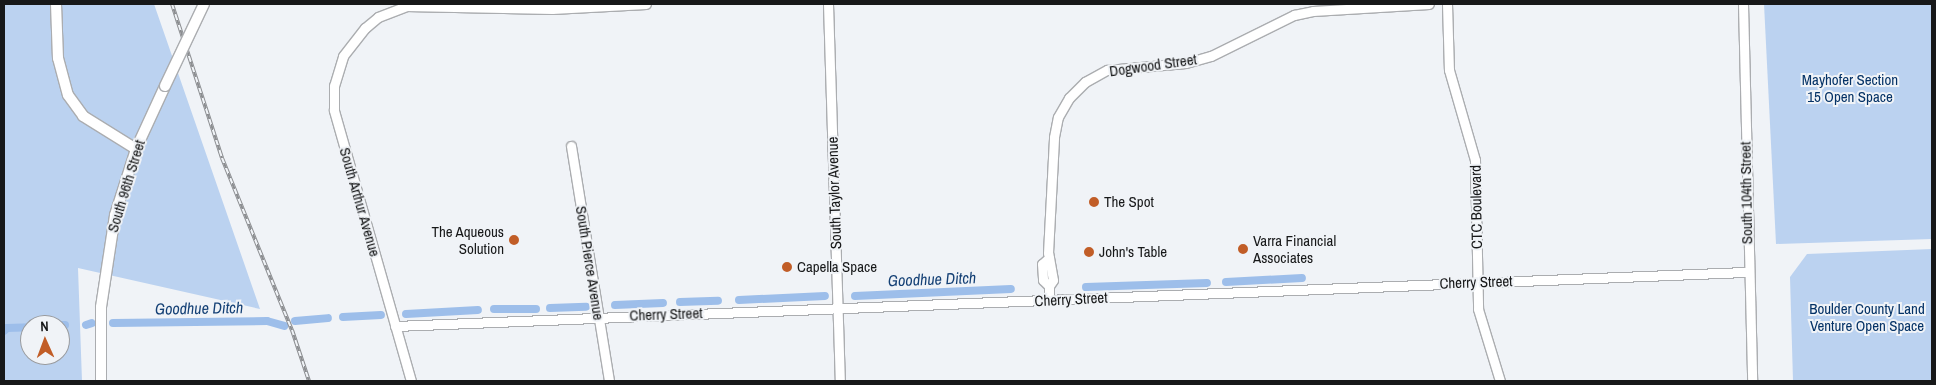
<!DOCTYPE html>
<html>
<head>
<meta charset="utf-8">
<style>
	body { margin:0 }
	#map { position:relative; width:1936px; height:385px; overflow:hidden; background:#f0f3f7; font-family:"Archivo Narrow",sans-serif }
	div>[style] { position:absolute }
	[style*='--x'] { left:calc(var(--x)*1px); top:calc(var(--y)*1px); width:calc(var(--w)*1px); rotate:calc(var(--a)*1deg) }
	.green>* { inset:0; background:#bbd2f0 }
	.canal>* { height:8px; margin:-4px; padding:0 4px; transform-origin:4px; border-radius:4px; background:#9dbeea }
	.roads { filter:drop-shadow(1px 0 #abadb0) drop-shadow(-1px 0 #abadb0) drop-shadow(0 1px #abadb0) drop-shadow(0 -1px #abadb0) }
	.minor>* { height:9px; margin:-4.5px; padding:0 4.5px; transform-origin:4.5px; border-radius:4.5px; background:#fff }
	.major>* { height:10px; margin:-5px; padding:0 5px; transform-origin:5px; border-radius:5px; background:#fff }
	.rail>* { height:4px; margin-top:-2px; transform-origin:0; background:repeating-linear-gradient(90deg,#f0f3f7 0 5.5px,#8b8d90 0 11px); box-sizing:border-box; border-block:1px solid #8b8d90 }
	.bridges { filter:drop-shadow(1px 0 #abadb0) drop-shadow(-1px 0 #abadb0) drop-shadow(0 1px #abadb0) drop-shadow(0 -1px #abadb0) }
	.major-bridge>* { height:10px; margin:-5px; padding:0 5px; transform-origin:5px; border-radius:5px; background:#fff }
	.dots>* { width:14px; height:14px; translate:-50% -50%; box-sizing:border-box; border:2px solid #f0f3f7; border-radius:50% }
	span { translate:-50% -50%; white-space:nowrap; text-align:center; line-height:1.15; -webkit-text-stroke:4px #f0f3f7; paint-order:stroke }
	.street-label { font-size:15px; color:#171819 }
	.park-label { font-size:15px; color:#043266 }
	.poi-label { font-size:15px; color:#171819 }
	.left { translate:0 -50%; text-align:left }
	.right { translate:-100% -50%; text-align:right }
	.water-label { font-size:16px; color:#144075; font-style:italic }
	.frame { position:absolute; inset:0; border:5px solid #171819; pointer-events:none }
	.north { position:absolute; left:20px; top:315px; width:50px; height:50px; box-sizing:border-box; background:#f0f3f7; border:1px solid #999b9e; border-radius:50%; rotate:358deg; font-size:14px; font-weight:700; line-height:20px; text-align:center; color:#171819 }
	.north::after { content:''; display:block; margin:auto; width:18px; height:22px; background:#c15d27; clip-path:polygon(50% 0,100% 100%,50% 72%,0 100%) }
</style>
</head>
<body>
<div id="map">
	<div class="green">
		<div style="clip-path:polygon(evenodd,4px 4px,154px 4px,260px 309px,78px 268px,82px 381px,4px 381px,4px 4px,30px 325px,60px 325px,60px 355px,30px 355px,30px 325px)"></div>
		<div style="clip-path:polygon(1764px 4px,1932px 4px,1932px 239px,1776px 244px)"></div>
		<div style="clip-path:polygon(1932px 249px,1932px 381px,1793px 381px,1790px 277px,1807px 254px)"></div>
	</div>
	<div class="canal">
		<div style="--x:1226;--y:282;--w:76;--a:-3"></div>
		<div style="--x:1086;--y:287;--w:121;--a:-1.9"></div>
		<div style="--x:855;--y:296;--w:156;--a:-2.6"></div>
		<div style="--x:739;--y:300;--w:86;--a:-2.7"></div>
		<div style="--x:680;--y:302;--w:38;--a:-2"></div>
		<div style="--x:615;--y:305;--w:48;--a:-2.4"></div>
		<div style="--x:550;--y:308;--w:36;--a:-2"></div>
		<div style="--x:494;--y:309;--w:42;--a:0"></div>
		<div style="--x:406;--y:314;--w:72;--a:-3.2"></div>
		<div style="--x:343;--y:317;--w:38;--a:-3"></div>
		<div style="--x:295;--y:321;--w:33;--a:-5"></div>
		<div style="--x:113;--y:323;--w:154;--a:-0.7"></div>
		<div style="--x:267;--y:321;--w:18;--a:16"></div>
		<div style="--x:59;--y:325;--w:6;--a:0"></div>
		<div style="--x:86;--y:325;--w:6;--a:-18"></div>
		<div style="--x:4;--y:331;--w:4;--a:-45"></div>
		<div style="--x:7;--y:328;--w:23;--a:-2"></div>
	</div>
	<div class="roads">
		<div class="minor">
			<div style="--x:828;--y:4;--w:377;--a:88.2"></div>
			<div style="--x:1447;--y:4;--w:66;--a:88.3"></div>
			<div style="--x:1449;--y:70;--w:94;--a:73.9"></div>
			<div style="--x:1475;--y:160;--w:149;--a:88.8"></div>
			<div style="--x:1478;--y:309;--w:75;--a:73"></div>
			<div style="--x:1743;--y:4;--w:377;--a:88.6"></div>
			<div style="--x:571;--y:146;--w:238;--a:80.8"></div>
			<div style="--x:1049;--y:258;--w:9;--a:139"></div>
			<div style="--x:1042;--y:264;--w:16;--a:86"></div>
			<div style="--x:1043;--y:280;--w:8;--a:45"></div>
			<div style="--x:1049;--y:300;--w:14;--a:-90"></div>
			<div style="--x:1049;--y:286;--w:7;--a:-56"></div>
			<div style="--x:1053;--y:280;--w:27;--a:-100"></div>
			<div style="--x:1048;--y:253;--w:116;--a:-87"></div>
			<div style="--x:1054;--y:137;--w:20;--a:-79"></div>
			<div style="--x:1058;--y:117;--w:22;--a:-60"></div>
			<div style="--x:1069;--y:98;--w:23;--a:-45"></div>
			<div style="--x:1085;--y:82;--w:25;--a:-29"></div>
			<div style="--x:1107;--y:70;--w:79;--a:-5.1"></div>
			<div style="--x:1186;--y:63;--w:26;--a:-16"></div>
			<div style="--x:1211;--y:56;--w:93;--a:-26.3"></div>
			<div style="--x:1294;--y:15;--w:19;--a:-12"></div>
			<div style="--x:1313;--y:11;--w:116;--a:-3.5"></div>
			<div style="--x:395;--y:326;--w:1353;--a:-2.29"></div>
			<div style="--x:411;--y:381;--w:282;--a:-105.9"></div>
			<div style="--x:334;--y:110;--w:24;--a:-90"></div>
			<div style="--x:334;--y:86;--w:31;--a:-73"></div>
			<div style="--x:343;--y:56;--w:36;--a:-52"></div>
			<div style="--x:365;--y:28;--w:17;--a:-40"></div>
			<div style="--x:378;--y:17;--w:30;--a:-21"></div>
			<div style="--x:406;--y:6;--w:146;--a:1.2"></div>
			<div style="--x:552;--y:9;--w:94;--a:-3"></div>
		</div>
		<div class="major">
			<div style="--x:56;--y:4;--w:54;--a:87.9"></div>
			<div style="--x:58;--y:58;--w:38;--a:75"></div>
			<div style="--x:68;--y:95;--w:26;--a:54"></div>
			<div style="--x:83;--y:116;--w:62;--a:31.9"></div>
			<div style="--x:101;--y:381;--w:74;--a:-90"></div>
			<div style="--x:101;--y:307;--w:93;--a:-81.3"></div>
			<div style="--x:115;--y:215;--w:69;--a:-72.3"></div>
			<div style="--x:136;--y:149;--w:69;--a:-65.3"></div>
		</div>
	</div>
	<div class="rail">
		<div style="--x:172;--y:4;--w:162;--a:72"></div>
		<div style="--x:222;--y:158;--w:186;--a:67.9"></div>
		<div style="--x:292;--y:330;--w:54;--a:71.6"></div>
	</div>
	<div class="bridges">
		<div class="major-bridge">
			<div style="--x:165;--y:86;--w:91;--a:-64.6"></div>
		</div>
	</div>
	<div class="dots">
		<div style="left:1094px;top:202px;background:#c15d27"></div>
		<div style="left:514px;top:240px;background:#c15d27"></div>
		<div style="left:1243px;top:249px;background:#c15d27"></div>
		<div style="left:1089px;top:252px;background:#c15d27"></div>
		<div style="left:787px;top:267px;background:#c15d27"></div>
	</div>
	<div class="street-label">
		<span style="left:1153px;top:65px;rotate:-8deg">Dogwood Street</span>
		<span style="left:126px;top:186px;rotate:-73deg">South 96th Street</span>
		<span style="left:834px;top:193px;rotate:-92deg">South Taylor Avenue</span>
		<span style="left:1746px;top:193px;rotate:-91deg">South 104th Street</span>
		<span style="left:360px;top:202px;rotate:74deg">South Arthur Avenue</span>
		<span style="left:1476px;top:207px;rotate:-91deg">CTC Boulevard</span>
		<span style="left:590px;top:263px;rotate:81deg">South Pierce Avenue</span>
		<span style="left:1476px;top:282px;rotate:-2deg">Cherry Street</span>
		<span style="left:1071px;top:299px;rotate:-3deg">Cherry Street</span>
		<span style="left:666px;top:314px;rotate:-2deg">Cherry Street</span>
	</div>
	<div class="park-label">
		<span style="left:1850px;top:88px">Mayhofer Section<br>15 Open Space</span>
		<span style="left:1867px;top:317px">Boulder County Land<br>Venture Open Space</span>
	</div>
	<div class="poi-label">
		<span class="left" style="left:1104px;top:202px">The Spot</span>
		<span class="right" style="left:504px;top:240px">The Aqueous<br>Solution</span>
		<span class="left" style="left:1253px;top:249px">Varra Financial<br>Associates</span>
		<span class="left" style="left:1099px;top:252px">John's Table</span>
		<span class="left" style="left:797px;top:267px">Capella Space</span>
	</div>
	<div class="water-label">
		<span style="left:932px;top:279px;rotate:-2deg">Goodhue Ditch</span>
		<span style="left:199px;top:308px;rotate:-1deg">Goodhue Ditch</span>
	</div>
	<div class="frame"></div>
	<div class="north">N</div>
</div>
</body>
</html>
